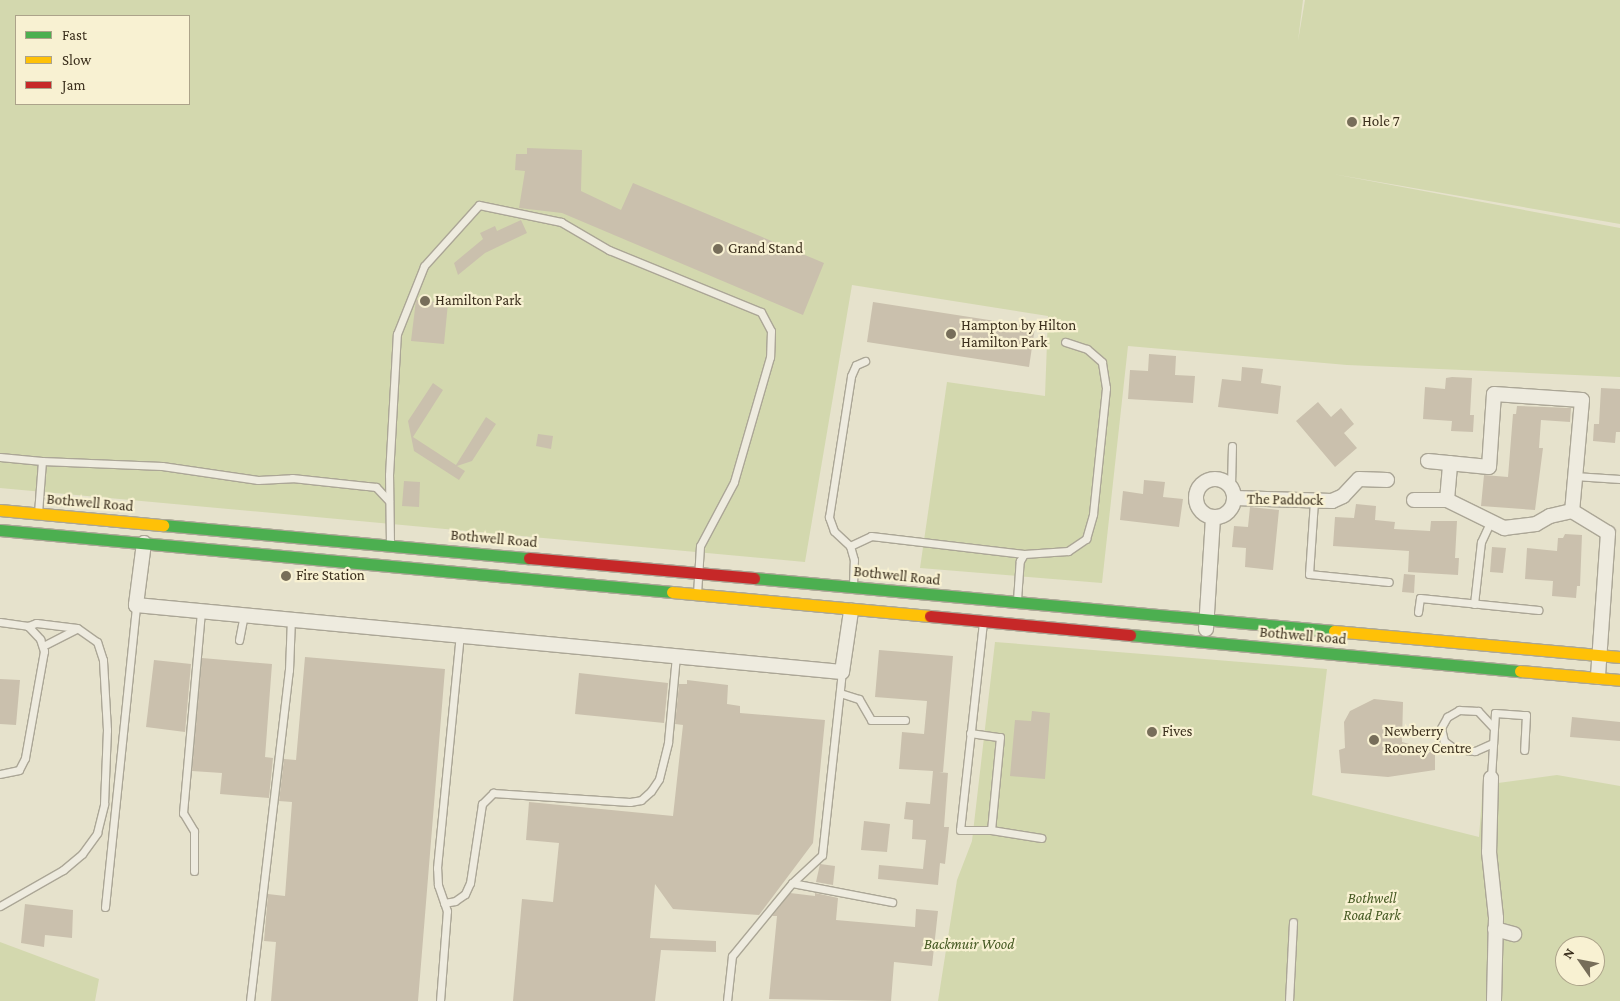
<!DOCTYPE html>
<html>
<head>
<meta charset="utf-8">
<style>
	body { margin:0 }
	#map { position:relative; width:1620px; height:1001px; overflow:hidden; background:#e6e2cc; font-family:"Crimson Pro",serif }
	div>[style] { position:absolute }
	[style*='--x'] { left:calc(var(--x)*1px); top:calc(var(--y)*1px); width:calc(var(--w)*1px); rotate:calc(var(--a)*1deg) }
	.green>* { inset:0; background:#d3d8ae }
	.building>* { inset:0; background:#cac0ad }
	.roads { filter:drop-shadow(1px 0 #aba696) drop-shadow(-1px 0 #aba696) drop-shadow(0 1px #aba696) drop-shadow(0 -1px #aba696) }
	.lane>* { height:7px; margin:-3.5px; padding:0 3.5px; transform-origin:3.5px; border-radius:3.5px; background:#eeebdf }
	.street>* { height:14px; margin:-7px; padding:0 7px; transform-origin:7px; border-radius:7px; background:#eeebdf }
	.street>.ring { margin:-7px; padding:0; box-sizing:content-box; background:none; border:14px solid #eeebdf; border-radius:50% }
	.fast>* { height:11px; margin:-5.5px; padding:0 5.5px; transform-origin:5.5px; border-radius:5.5px; background:#4caf50 }
	.slow>* { height:11px; margin:-5.5px; padding:0 5.5px; transform-origin:5.5px; border-radius:5.5px; background:#ffc107 }
	.jam>* { height:11px; margin:-5.5px; padding:0 5.5px; transform-origin:5.5px; border-radius:5.5px; background:#c62828 }
	.dots>* { width:14px; height:14px; translate:-50% -50%; box-sizing:border-box; border:2px solid #f8f1d2; border-radius:50% }
	span { translate:-50% -50%; white-space:nowrap; text-align:center; line-height:1.15; -webkit-text-stroke:4.5px #f8f1d2; paint-order:stroke }
	.poi-label { font-size:15px; color:#3b2f1d }
	.left { translate:0 -50%; text-align:left }
	.street-label { font-size:15px; color:#3b2f1d }
	.park-label { font-size:15px; color:#455922; font-style:italic }
	.legend { position:absolute; left:15px; top:15px; width:175px; height:90px; box-sizing:border-box; background:#f8f1d2; border:1px solid #aca38a; margin:0; padding:6px 9px; list-style:none; font-size:15px; color:#3b2f1d }
	.legend li { display:flex; align-items:center; gap:10px; height:25px }
	.legend b { width:25px; border:1px solid #aca38a }
	.north { position:absolute; left:1555px; top:936px; width:50px; height:50px; box-sizing:border-box; background:#f8f1d2; border:1px solid #aca38a; border-radius:50%; rotate:303deg; font-size:14px; font-weight:700; line-height:20px; text-align:center; color:#3b2f1d }
	.north::after { content:''; display:block; margin:auto; width:18px; height:22px; background:#776e5a; clip-path:polygon(50% 0,100% 100%,50% 72%,0 100%) }
</style>
</head>
<body>
<div id="map">
	<div class="green">
		<div style="clip-path:polygon(evenodd,0 0,1303px 0,1298px 41px,1305px 0,1620px 0,1620px 224px,1333px 174px,1620px 228px,1620px 377px,1347px 365px,1128px 346px,1102px 583px,920px 568px,947px 382px,1045px 396px,1048px 316px,852px 285px,805px 562px,0 488px,0 0,16px 16px,189px 16px,189px 104px,16px 104px,16px 16px)"></div>
		<div style="clip-path:polygon(evenodd,995px 642px,1327px 669px,1312px 795px,1479px 837px,1483px 785px,1557px 775px,1620px 786px,1620px 1001px,938px 1001px,957px 880px,972px 841px,995px 642px,1565px 946px,1595px 946px,1595px 976px,1565px 976px,1565px 946px)"></div>
		<div style="clip-path:polygon(0 942px,99px 979px,95px 1001px,0 1001px)"></div>
	</div>
	<div class="building">
		<div style="clip-path:polygon(527px 148px,582px 150px,581px 191px,621px 210px,633px 183px,824px 263px,803px 315px,562px 213px,519px 208px,525px 171px,515px 170px,516px 154px,527px 154px)"></div>
		<div style="clip-path:polygon(521px 220px,527px 233px,485px 253px,458px 275px,454px 263px,483px 239px,480px 233px,495px 226px,497px 231px)"></div>
		<div style="clip-path:polygon(416px 300px,448px 303px,444px 344px,411px 341px)"></div>
		<div style="clip-path:polygon(873px 302px,1035px 327px,1029px 367px,867px 342px)"></div>
		<div style="clip-path:polygon(1149px 354px,1176px 356px,1175px 375px,1195px 376px,1193px 403px,1128px 399px,1130px 370px,1148px 371px)"></div>
		<div style="clip-path:polygon(1242px 367px,1263px 369px,1261px 383px,1281px 386px,1278px 414px,1218px 407px,1222px 379px,1241px 381px)"></div>
		<div style="clip-path:polygon(1452px 377px,1472px 378px,1470px 415px,1474px 415px,1473px 432px,1451px 431px,1452px 421px,1423px 419px,1425px 387px,1445px 389px,1446px 378px)"></div>
		<div style="clip-path:polygon(433px 383px,443px 390px,413px 437px,456px 465px,486px 417px,496px 424px,472px 461px,457px 466px,465px 471px,459px 480px,414px 451px,408px 421px)"></div>
		<div style="clip-path:polygon(1601px 388px,1620px 389px,1620px 432px,1616px 432px,1615px 443px,1593px 441px,1594px 424px,1599px 424px)"></div>
		<div style="clip-path:polygon(1318px 402px,1331px 417px,1341px 408px,1354px 424px,1344px 433px,1357px 448px,1335px 467px,1296px 421px)"></div>
		<div style="clip-path:polygon(1517px 406px,1571px 408px,1570px 422px,1541px 420px,1539px 448px,1543px 448px,1535px 510px,1481px 506px,1484px 475px,1508px 477px,1513px 414px,1516px 414px)"></div>
		<div style="clip-path:polygon(538px 434px,553px 436px,551px 449px,536px 446px)"></div>
		<div style="clip-path:polygon(1144px 480px,1165px 482px,1163px 497px,1183px 499px,1179px 527px,1120px 520px,1123px 491px,1143px 494px)"></div>
		<div style="clip-path:polygon(404px 481px,420px 482px,419px 507px,402px 506px)"></div>
		<div style="clip-path:polygon(1356px 504px,1376px 506px,1375px 520px,1395px 522px,1394px 529px,1430px 531px,1431px 521px,1457px 521px,1455px 558px,1459px 558px,1458px 575px,1408px 572px,1409px 551px,1333px 546px,1335px 517px,1354px 518px)"></div>
		<div style="clip-path:polygon(1250px 507px,1279px 510px,1273px 570px,1245px 567px,1246px 548px,1232px 547px,1234px 526px,1248px 527px)"></div>
		<div style="clip-path:polygon(1565px 534px,1582px 535px,1580px 586px,1577px 586px,1576px 598px,1552px 596px,1553px 581px,1525px 579px,1527px 548px,1557px 551px,1558px 538px,1563px 538px)"></div>
		<div style="clip-path:polygon(1492px 547px,1506px 548px,1503px 573px,1490px 572px)"></div>
		<div style="clip-path:polygon(1404px 574px,1415px 575px,1414px 593px,1402px 592px)"></div>
		<div style="clip-path:polygon(879px 650px,953px 656px,943px 772px,939px 772px,948px 773px,944px 827px,949px 827px,945px 864px,940px 863px,938px 885px,878px 879px,879px 865px,923px 869px,926px 840px,912px 839px,913px 820px,904px 819px,906px 802px,930px 804px,933px 771px,899px 769px,902px 732px,924px 734px,927px 701px,875px 697px)"></div>
		<div style="clip-path:polygon(305px 657px,445px 669px,418px 1001px,271px 1001px,276px 942px,264px 941px,268px 894px,285px 896px,292px 802px,279px 801px,284px 759px,296px 760px)"></div>
		<div style="clip-path:polygon(202px 658px,272px 664px,265px 757px,273px 758px,269px 798px,220px 794px,222px 773px,192px 771px)"></div>
		<div style="clip-path:polygon(154px 660px,191px 664px,185px 732px,146px 727px)"></div>
		<div style="clip-path:polygon(579px 673px,668px 683px,664px 723px,575px 714px)"></div>
		<div style="clip-path:polygon(0 679px,20px 680px,16px 725px,0 724px)"></div>
		<div style="clip-path:polygon(687px 680px,728px 685px,727px 704px,740px 706px,740px 713px,825px 720px,813px 843px,759px 915px,673px 909px,655px 884px,650px 938px,716px 941px,716px 952px,661px 950px,655px 1001px,513px 1001px,522px 899px,553px 902px,559px 843px,526px 840px,529px 802px,673px 816px,683px 725px,675px 724px,679px 684px,687px 684px)"></div>
		<div style="clip-path:polygon(1374px 699px,1403px 702px,1402px 742px,1435px 751px,1435px 770px,1388px 777px,1341px 773px,1339px 750px,1345px 748px,1344px 722px,1350px 711px)"></div>
		<div style="clip-path:polygon(1032px 711px,1050px 713px,1045px 779px,1010px 776px,1015px 720px,1031px 721px)"></div>
		<div style="clip-path:polygon(1572px 717px,1620px 722px,1620px 741px,1570px 737px)"></div>
		<div style="clip-path:polygon(864px 821px,890px 824px,887px 852px,861px 850px)"></div>
		<div style="clip-path:polygon(820px 864px,835px 866px,833px 885px,816px 882px)"></div>
		<div style="clip-path:polygon(790px 893px,815px 896px,815px 893px,838px 898px,836px 920px,915px 927px,916px 909px,938px 911px,932px 966px,894px 962px,891px 1001px,769px 999px,777px 916px,772px 916px)"></div>
		<div style="clip-path:polygon(25px 904px,73px 910px,72px 938px,45px 935px,44px 947px,21px 943px)"></div>
	</div>
	<div class="roads">
		<div class="lane">
			<div style="--x:0;--y:457;--w:42;--a:5.4"></div>
			<div style="--x:1574;--y:476;--w:46;--a:3.7"></div>
			<div style="--x:1231;--y:486;--w:40;--a:-88.6"></div>
			<div style="--x:1314;--y:501;--w:73;--a:93.9"></div>
			<div style="--x:1309;--y:574;--w:80;--a:5.7"></div>
			<div style="--x:38;--y:513;--w:52;--a:-85.6"></div>
			<div style="--x:42;--y:461;--w:120;--a:2.4"></div>
			<div style="--x:162;--y:466;--w:97;--a:8.3"></div>
			<div style="--x:258;--y:480;--w:34;--a:-3"></div>
			<div style="--x:292;--y:478;--w:75;--a:6.1"></div>
			<div style="--x:367;--y:486;--w:9;--a:6"></div>
			<div style="--x:376;--y:487;--w:19;--a:47"></div>
			<div style="--x:390;--y:544;--w:69;--a:-90.8"></div>
			<div style="--x:389;--y:475;--w:141;--a:-86.8"></div>
			<div style="--x:397;--y:334;--w:73;--a:-68.3"></div>
			<div style="--x:424;--y:266;--w:82;--a:-48"></div>
			<div style="--x:479;--y:205;--w:84;--a:11.7"></div>
			<div style="--x:561;--y:222;--w:56;--a:30.3"></div>
			<div style="--x:609;--y:250;--w:164;--a:22.2"></div>
			<div style="--x:761;--y:312;--w:21;--a:62"></div>
			<div style="--x:771;--y:331;--w:26;--a:92"></div>
			<div style="--x:770;--y:357;--w:130;--a:106.1"></div>
			<div style="--x:734;--y:482;--w:72;--a:118"></div>
			<div style="--x:700;--y:546;--w:48;--a:93.6"></div>
			<div style="--x:850;--y:546;--w:23;--a:-25"></div>
			<div style="--x:871;--y:536;--w:154;--a:6.7"></div>
			<div style="--x:853;--y:585;--w:25;--a:-88"></div>
			<div style="--x:854;--y:560;--w:15;--a:-106"></div>
			<div style="--x:850;--y:546;--w:22;--a:-137"></div>
			<div style="--x:834;--y:531;--w:15;--a:-110"></div>
			<div style="--x:829;--y:517;--w:143;--a:-81.1"></div>
			<div style="--x:851;--y:376;--w:12;--a:-66"></div>
			<div style="--x:856;--y:365;--w:10;--a:-24"></div>
			<div style="--x:1017;--y:600;--w:39;--a:-86"></div>
			<div style="--x:1020;--y:561;--w:8;--a:-60"></div>
			<div style="--x:1024;--y:554;--w:44;--a:-3.9"></div>
			<div style="--x:1068;--y:551;--w:22;--a:-34"></div>
			<div style="--x:1086;--y:539;--w:26;--a:-74"></div>
			<div style="--x:1093;--y:514;--w:127;--a:-84.1"></div>
			<div style="--x:1106;--y:388;--w:26;--a:-99"></div>
			<div style="--x:1102;--y:362;--w:20;--a:-139"></div>
			<div style="--x:1087;--y:349;--w:23;--a:-162"></div>
			<div style="--x:1474;--y:604;--w:62;--a:-83.6"></div>
			<div style="--x:1481;--y:542;--w:21;--a:-65"></div>
			<div style="--x:1418;--y:612;--w:14;--a:-82"></div>
			<div style="--x:1420;--y:598;--w:119;--a:5.8"></div>
			<div style="--x:0;--y:622;--w:28;--a:8"></div>
			<div style="--x:28;--y:626;--w:18;--a:47"></div>
			<div style="--x:40;--y:639;--w:13;--a:72"></div>
			<div style="--x:44;--y:651;--w:109;--a:100.1"></div>
			<div style="--x:25;--y:758;--w:13;--a:117"></div>
			<div style="--x:19;--y:770;--w:19;--a:168"></div>
			<div style="--x:983;--y:622;--w:209;--a:96.3"></div>
			<div style="--x:960;--y:830;--w:31;--a:0"></div>
			<div style="--x:239;--y:640;--w:26;--a:-79"></div>
			<div style="--x:43;--y:646;--w:37;--a:-27"></div>
			<div style="--x:840;--y:693;--w:20;--a:18"></div>
			<div style="--x:859;--y:699;--w:24;--a:60"></div>
			<div style="--x:871;--y:720;--w:34;--a:0"></div>
			<div style="--x:970;--y:733;--w:30;--a:8"></div>
			<div style="--x:1000;--y:737;--w:93;--a:95.5"></div>
			<div style="--x:991;--y:830;--w:51;--a:9.1"></div>
			<div style="--x:1493;--y:743;--w:20;--a:156"></div>
			<div style="--x:1475;--y:751;--w:20;--a:-174"></div>
			<div style="--x:1455;--y:749;--w:14;--a:-144"></div>
			<div style="--x:1444;--y:741;--w:13;--a:-103"></div>
			<div style="--x:1441;--y:728;--w:13;--a:-61"></div>
			<div style="--x:1447;--y:717;--w:14;--a:-30"></div>
			<div style="--x:1459;--y:710;--w:19;--a:3"></div>
			<div style="--x:1478;--y:711;--w:23;--a:47"></div>
			<div style="--x:1491;--y:778;--w:65;--a:-86.5"></div>
			<div style="--x:1495;--y:713;--w:31;--a:4"></div>
			<div style="--x:1526;--y:715;--w:35;--a:93"></div>
			<div style="--x:194;--y:871;--w:40;--a:-90"></div>
			<div style="--x:194;--y:831;--w:21;--a:-121"></div>
			<div style="--x:183;--y:813;--w:203;--a:-84.9"></div>
			<div style="--x:792;--y:883;--w:102;--a:10.8"></div>
			<div style="--x:444;--y:903;--w:11;--a:-10"></div>
			<div style="--x:455;--y:901;--w:12;--a:-35"></div>
			<div style="--x:465;--y:894;--w:12;--a:-66"></div>
			<div style="--x:470;--y:883;--w:80;--a:-81.4"></div>
			<div style="--x:482;--y:804;--w:16;--a:-45"></div>
			<div style="--x:493;--y:793;--w:137;--a:3.8"></div>
			<div style="--x:630;--y:802;--w:11;--a:-10"></div>
			<div style="--x:641;--y:800;--w:13;--a:-42"></div>
			<div style="--x:651;--y:791;--w:14;--a:-56"></div>
			<div style="--x:659;--y:779;--w:38;--a:-76"></div>
			<div style="--x:668;--y:742;--w:86;--a:-84.7"></div>
			<div style="--x:0;--y:906;--w:73;--a:-29.7"></div>
			<div style="--x:63;--y:870;--w:25;--a:-40"></div>
			<div style="--x:82;--y:854;--w:26;--a:-54"></div>
			<div style="--x:97;--y:833;--w:30;--a:-76"></div>
			<div style="--x:104;--y:804;--w:74;--a:-87.7"></div>
			<div style="--x:107;--y:730;--w:70;--a:-93.3"></div>
			<div style="--x:103;--y:660;--w:19;--a:-108"></div>
			<div style="--x:97;--y:642;--w:24;--a:-145"></div>
			<div style="--x:77;--y:628;--w:41;--a:-173"></div>
			<div style="--x:36;--y:623;--w:9;--a:159"></div>
			<div style="--x:105;--y:907;--w:304;--a:-84.1"></div>
			<div style="--x:250;--y:1001;--w:333;--a:-83.3"></div>
			<div style="--x:289;--y:670;--w:51;--a:-87.8"></div>
			<div style="--x:440;--y:1001;--w:90;--a:-85.6"></div>
			<div style="--x:447;--y:911;--w:28;--a:-109"></div>
			<div style="--x:438;--y:885;--w:17;--a:-93"></div>
			<div style="--x:437;--y:868;--w:234;--a:-84.4"></div>
			<div style="--x:727;--y:1001;--w:45;--a:-83.7"></div>
			<div style="--x:732;--y:956;--w:94;--a:-50.6"></div>
			<div style="--x:792;--y:883;--w:41;--a:-43"></div>
			<div style="--x:822;--y:855;--w:184;--a:-83.8"></div>
			<div style="--x:1289;--y:1001;--w:79;--a:-87.1"></div>
		</div>
		<div class="street">
			<div style="--x:1428;--y:461;--w:61;--a:5.6"></div>
			<div style="--x:1489;--y:467;--w:73;--a:-86.1"></div>
			<div style="--x:1494;--y:394;--w:88;--a:3.9"></div>
			<div style="--x:1582;--y:400;--w:111;--a:95.1"></div>
			<div class="ring" style="left:1196px;top:479px;width:24px;height:24px"></div>
			<div style="--x:1234;--y:498;--w:98;--a:1.8"></div>
			<div style="--x:1332;--y:501;--w:12;--a:-24"></div>
			<div style="--x:1343;--y:496;--w:23;--a:-47"></div>
			<div style="--x:1359;--y:479;--w:28;--a:2"></div>
			<div style="--x:1414;--y:500;--w:33;--a:0"></div>
			<div style="--x:1447;--y:500;--w:64;--a:26.2"></div>
			<div style="--x:1504;--y:528;--w:32;--a:-7"></div>
			<div style="--x:1536;--y:524;--w:16;--a:-30"></div>
			<div style="--x:1550;--y:516;--w:23;--a:-13"></div>
			<div style="--x:1572;--y:511;--w:42;--a:31.4"></div>
			<div style="--x:1608;--y:533;--w:144;--a:94"></div>
			<div style="--x:1447;--y:500;--w:37;--a:-85"></div>
			<div style="--x:144;--y:543;--w:63;--a:97.4"></div>
			<div style="--x:136;--y:605;--w:709;--a:5.42"></div>
			<div style="--x:842;--y:672;--w:62;--a:-81.6"></div>
			<div style="--x:1206;--y:629;--w:112;--a:-86.4"></div>
			<div style="--x:1491;--y:778;--w:74;--a:91.5"></div>
			<div style="--x:1489;--y:852;--w:66;--a:83.9"></div>
			<div style="--x:1496;--y:918;--w:83;--a:91.4"></div>
			<div style="--x:1495;--y:929;--w:20;--a:15"></div>
		</div>
		<div class="fast">
			<div style="--x:163;--y:525;--w:367;--a:5.2"></div>
			<div style="--x:0;--y:530;--w:675;--a:5.27"></div>
			<div style="--x:754;--y:578;--w:582;--a:5.22"></div>
			<div style="--x:1130;--y:635;--w:392;--a:5.3"></div>
		</div>
		<div class="slow">
			<div style="--x:0;--y:510;--w:164;--a:5.3"></div>
			<div style="--x:672;--y:592;--w:259;--a:5.3"></div>
			<div style="--x:1334;--y:631;--w:287;--a:5.2"></div>
			<div style="--x:1520;--y:671;--w:100;--a:5.1"></div>
		</div>
		<div class="jam">
			<div style="--x:529;--y:558;--w:226;--a:5.1"></div>
			<div style="--x:930;--y:616;--w:201;--a:5.4"></div>
		</div>
	</div>
	<div class="dots">
		<div style="left:1352px;top:122px;background:#776e5a"></div>
		<div style="left:718px;top:249px;background:#776e5a"></div>
		<div style="left:425px;top:301px;background:#776e5a"></div>
		<div style="left:951px;top:334px;background:#776e5a"></div>
		<div style="left:286px;top:576px;background:#776e5a"></div>
		<div style="left:1152px;top:732px;background:#776e5a"></div>
		<div style="left:1374px;top:740px;background:#776e5a"></div>
	</div>
	<div class="poi-label">
		<span class="left" style="left:1362px;top:122px">Hole 7</span>
		<span class="left" style="left:728px;top:249px">Grand Stand</span>
		<span class="left" style="left:435px;top:301px">Hamilton Park</span>
		<span class="left" style="left:961px;top:334px">Hampton by Hilton<br>Hamilton Park</span>
		<span class="left" style="left:296px;top:576px">Fire Station</span>
		<span class="left" style="left:1384px;top:740px">Newberry<br>Rooney Centre</span>
		<span class="left" style="left:1162px;top:732px">Fives</span>
	</div>
	<div class="street-label">
		<span style="left:1285px;top:500px;rotate:1deg">The Paddock</span>
		<span style="left:90px;top:503px;rotate:5deg">Bothwell Road</span>
		<span style="left:494px;top:539px;rotate:5deg">Bothwell Road</span>
		<span style="left:897px;top:576px;rotate:6deg">Bothwell Road</span>
		<span style="left:1303px;top:636px;rotate:5deg">Bothwell Road</span>
	</div>
	<div class="park-label">
		<span style="left:1372px;top:907px">Bothwell<br>Road Park</span>
		<span style="left:969px;top:945px">Backmuir Wood</span>
	</div>
	<ul class="legend">
	<li><b style="height:6px;background:#4caf50"></b>Fast</li>
	<li><b style="height:6px;background:#ffc107"></b>Slow</li>
	<li><b style="height:6px;background:#c62828"></b>Jam</li>
	</ul>
	<div class="north">N</div>
</div>
</body>
</html>
